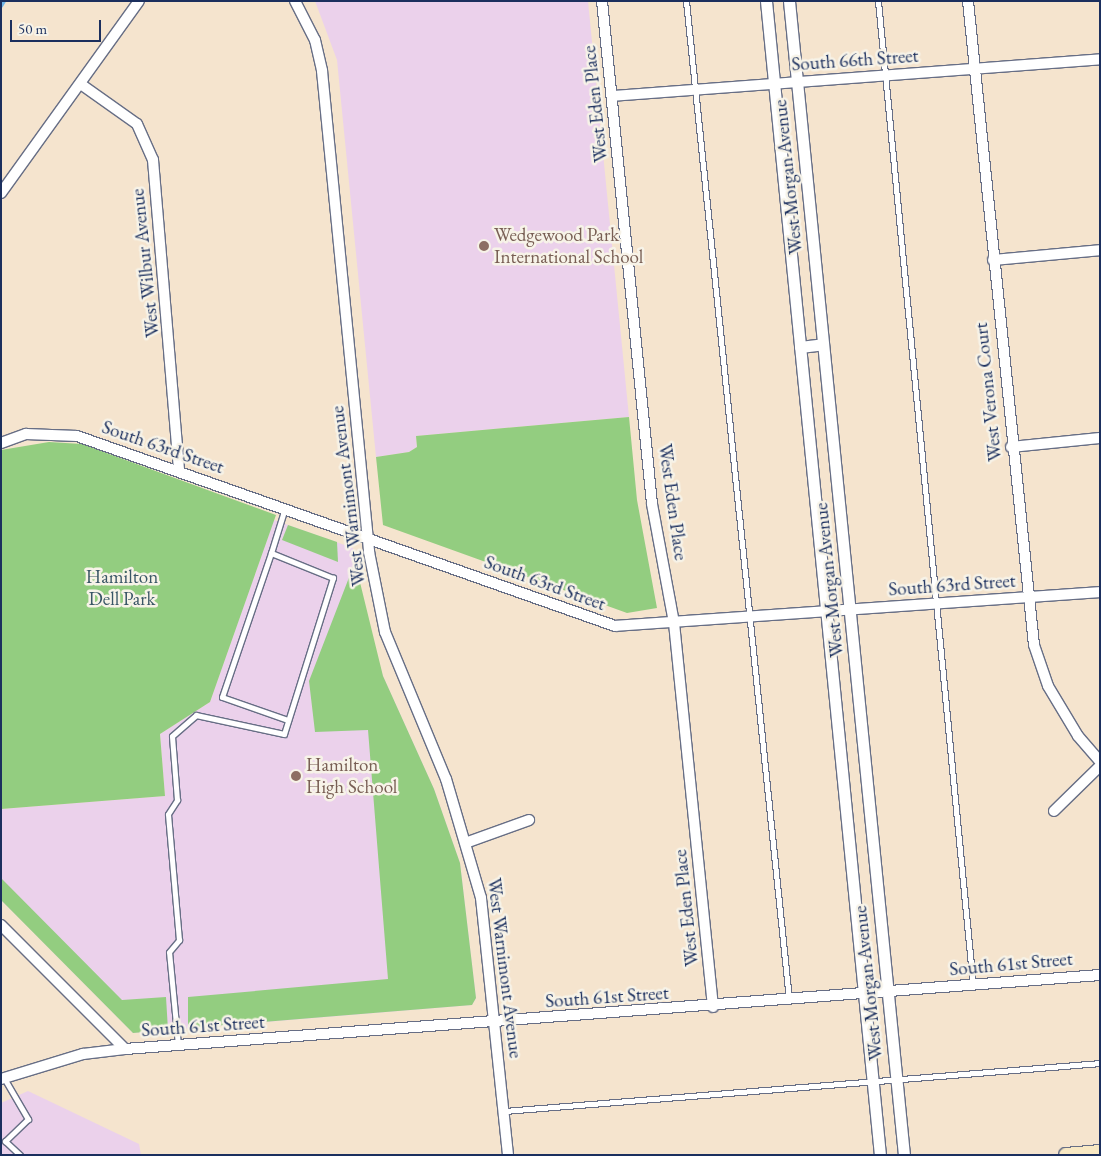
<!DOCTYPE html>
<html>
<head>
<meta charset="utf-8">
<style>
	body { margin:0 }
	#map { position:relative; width:1101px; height:1156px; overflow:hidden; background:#f5e4ce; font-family:"EB Garamond",serif }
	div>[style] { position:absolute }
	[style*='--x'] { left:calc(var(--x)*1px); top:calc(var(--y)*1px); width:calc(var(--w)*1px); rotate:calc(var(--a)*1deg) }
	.built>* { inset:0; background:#ebd1eb }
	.green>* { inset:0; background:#93cd80 }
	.stream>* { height:4px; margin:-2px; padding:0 2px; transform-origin:2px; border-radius:2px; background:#72b6e8 }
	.roads { filter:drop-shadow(1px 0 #676e85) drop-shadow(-1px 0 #676e85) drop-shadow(0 1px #676e85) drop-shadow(0 -1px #676e85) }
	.service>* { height:5px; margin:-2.5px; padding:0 2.5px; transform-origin:2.5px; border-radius:2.5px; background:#fff }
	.minor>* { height:10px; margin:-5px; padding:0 5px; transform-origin:5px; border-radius:5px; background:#fff }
	.tertiary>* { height:11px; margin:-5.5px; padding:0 5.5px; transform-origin:5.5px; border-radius:5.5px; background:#fff }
	.secondary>* { height:14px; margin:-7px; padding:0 7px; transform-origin:7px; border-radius:7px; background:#f8e8c3 }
	.dots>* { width:14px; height:14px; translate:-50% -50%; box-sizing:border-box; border:2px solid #f7f3e8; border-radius:50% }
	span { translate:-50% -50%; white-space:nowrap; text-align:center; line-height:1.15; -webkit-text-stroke:5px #f7f3e8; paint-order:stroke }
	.street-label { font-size:19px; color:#1b2f5e }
	.education-label { font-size:19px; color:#785e54 }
	.left { translate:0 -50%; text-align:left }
	.park-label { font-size:19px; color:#395666 }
	.frame { position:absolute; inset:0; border:2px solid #1b2f5e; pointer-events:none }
	.scale { position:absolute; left:10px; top:20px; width:91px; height:22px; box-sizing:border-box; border:2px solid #1b2f5e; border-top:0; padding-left:6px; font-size:15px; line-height:18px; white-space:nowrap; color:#1b2f5e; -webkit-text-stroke:4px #f7f3e8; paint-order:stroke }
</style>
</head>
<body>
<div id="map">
	<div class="built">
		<div style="clip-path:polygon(315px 1px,588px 1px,629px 417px,416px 436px,417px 447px,409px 452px,376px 457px,337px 60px)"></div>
		<div style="clip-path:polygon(274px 520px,353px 548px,367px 624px,383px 676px,434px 789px,460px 863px,476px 998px,472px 1005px,133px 1033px,1px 900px,1px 809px,165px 796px,160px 734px,210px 702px)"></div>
		<div style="clip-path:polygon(28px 1091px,139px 1144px,141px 1155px,1px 1155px,1px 1103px)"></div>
	</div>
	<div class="green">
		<div style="clip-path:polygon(629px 417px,637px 500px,657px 608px,627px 613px,383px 525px,376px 457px,409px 452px,417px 447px,416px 436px)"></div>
		<div style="clip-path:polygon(49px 442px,82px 444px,276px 515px,210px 702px,160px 734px,165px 796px,1px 809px,1px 450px)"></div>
		<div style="clip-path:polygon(288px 525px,337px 542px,338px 562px,282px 540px)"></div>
		<div style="clip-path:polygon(355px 562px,383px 676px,434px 789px,460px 863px,476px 998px,472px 1005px,188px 1028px,188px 997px,388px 979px,368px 730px,315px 732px,309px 681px)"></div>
		<div style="clip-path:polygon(1px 878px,122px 1000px,166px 997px,168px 1030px,133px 1033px,1px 900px)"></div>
	</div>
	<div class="stream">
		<div style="--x:1;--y:6;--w:6;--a:-59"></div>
	</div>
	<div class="roads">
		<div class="service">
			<div style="--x:686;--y:1;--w:1004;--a:84.11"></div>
			<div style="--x:878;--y:1;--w:989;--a:84.49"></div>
			<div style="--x:271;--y:553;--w:152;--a:108.8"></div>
			<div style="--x:222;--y:697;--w:70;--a:19.2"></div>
			<div style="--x:178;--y:1045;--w:93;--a:-95.5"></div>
			<div style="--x:169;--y:952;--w:16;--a:-50"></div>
			<div style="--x:179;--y:940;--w:126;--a:-95"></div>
			<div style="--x:168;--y:814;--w:17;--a:-57"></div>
			<div style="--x:177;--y:800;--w:64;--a:-94.5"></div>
			<div style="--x:172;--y:736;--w:32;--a:-41"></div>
			<div style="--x:196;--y:715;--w:90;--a:12.2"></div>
			<div style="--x:284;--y:734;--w:164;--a:-72.6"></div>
			<div style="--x:333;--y:578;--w:67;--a:-158"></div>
			<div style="--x:271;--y:553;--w:44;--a:-72.8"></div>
			<div style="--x:4;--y:1078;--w:48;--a:59.7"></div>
			<div style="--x:28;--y:1119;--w:32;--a:136"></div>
			<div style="--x:5;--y:1141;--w:21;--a:43"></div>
			<div style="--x:504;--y:1111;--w:598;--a:-4.6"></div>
		</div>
		<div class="minor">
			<div style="--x:295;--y:1;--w:44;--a:62.9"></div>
			<div style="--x:315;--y:40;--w:32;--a:77"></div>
			<div style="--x:322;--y:71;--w:483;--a:84.4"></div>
			<div style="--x:369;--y:552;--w:82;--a:78.7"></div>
			<div style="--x:385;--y:632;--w:159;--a:67.5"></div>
			<div style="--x:446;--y:779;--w:124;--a:73.6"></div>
			<div style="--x:481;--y:898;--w:258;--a:84"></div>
			<div style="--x:602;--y:1;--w:505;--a:84.32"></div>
			<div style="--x:652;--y:504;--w:121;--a:79.5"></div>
			<div style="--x:674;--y:623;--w:386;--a:84.2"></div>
			<div style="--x:968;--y:1;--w:647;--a:84.15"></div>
			<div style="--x:1034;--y:645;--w:43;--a:71.1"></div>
			<div style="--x:1048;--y:686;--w:58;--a:59"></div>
			<div style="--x:1078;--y:736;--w:33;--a:49"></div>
			<div style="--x:82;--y:85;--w:67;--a:35.3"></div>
			<div style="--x:137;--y:124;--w:39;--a:66"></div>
			<div style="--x:153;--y:160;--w:311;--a:85.2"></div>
			<div style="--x:612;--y:96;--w:489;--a:-4.3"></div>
			<div style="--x:1;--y:193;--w:236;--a:-54.3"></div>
			<div style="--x:993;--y:260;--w:107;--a:-5.3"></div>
			<div style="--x:1;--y:443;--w:27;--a:-20"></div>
			<div style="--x:26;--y:434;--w:51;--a:2.2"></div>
			<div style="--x:77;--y:436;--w:571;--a:19.45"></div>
			<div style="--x:615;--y:626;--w:486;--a:-4"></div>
			<div style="--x:1011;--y:447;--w:89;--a:-5.8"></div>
			<div style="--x:1054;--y:811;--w:64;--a:-44.4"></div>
			<div style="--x:468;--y:842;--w:65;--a:-19.8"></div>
			<div style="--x:1;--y:925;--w:175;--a:45"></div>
			<div style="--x:1;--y:1079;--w:86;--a:-17"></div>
			<div style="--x:83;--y:1054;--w:42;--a:-6.8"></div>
			<div style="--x:125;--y:1049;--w:978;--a:-4.34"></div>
		</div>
		<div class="tertiary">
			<div style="--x:766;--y:1;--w:1160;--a:84.36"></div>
			<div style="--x:789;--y:1;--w:1160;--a:84.31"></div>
			<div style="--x:800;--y:347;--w:23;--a:-7"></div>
		</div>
		<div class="secondary">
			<div style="--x:1066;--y:1155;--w:34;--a:-5"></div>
		</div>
	</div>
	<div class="dots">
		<div style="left:484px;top:246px;background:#8d6e63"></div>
		<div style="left:296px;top:776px;background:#8d6e63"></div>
	</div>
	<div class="street-label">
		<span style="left:855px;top:60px;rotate:-4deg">South 66th Street</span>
		<span style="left:595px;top:104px;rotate:-96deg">West Eden Place</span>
		<span style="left:788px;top:177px;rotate:-96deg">West Morgan Avenue</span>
		<span style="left:145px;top:263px;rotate:-96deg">West Wilbur Avenue</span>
		<span style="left:988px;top:392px;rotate:-96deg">West Verona Court</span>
		<span style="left:163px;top:447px;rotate:19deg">South 63rd Street</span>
		<span style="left:348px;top:496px;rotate:-97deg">West Warnimont Avenue</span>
		<span style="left:673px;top:502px;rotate:82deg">West Eden Place</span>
		<span style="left:829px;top:580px;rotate:-96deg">West Morgan Avenue</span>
		<span style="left:545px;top:583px;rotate:20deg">South 63rd Street</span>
		<span style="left:952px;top:585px;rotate:-4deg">South 63rd Street</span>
		<span style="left:686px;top:908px;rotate:-96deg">West Eden Place</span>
		<span style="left:1011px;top:964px;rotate:-5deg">South 61st Street</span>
		<span style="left:505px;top:968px;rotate:83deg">West Warnimont Avenue</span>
		<span style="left:868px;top:983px;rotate:-96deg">West Morgan Avenue</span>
		<span style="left:607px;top:997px;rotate:-4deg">South 61st Street</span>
		<span style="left:203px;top:1026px;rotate:-4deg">South 61st Street</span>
	</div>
	<div class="education-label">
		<span class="left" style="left:494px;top:246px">Wedgewood Park<br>International School</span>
		<span class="left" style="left:306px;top:776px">Hamilton<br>High School</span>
	</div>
	<div class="park-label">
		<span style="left:122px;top:588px">Hamilton<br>Dell Park</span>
	</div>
	<div class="frame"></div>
	<div class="scale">50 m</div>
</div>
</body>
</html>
